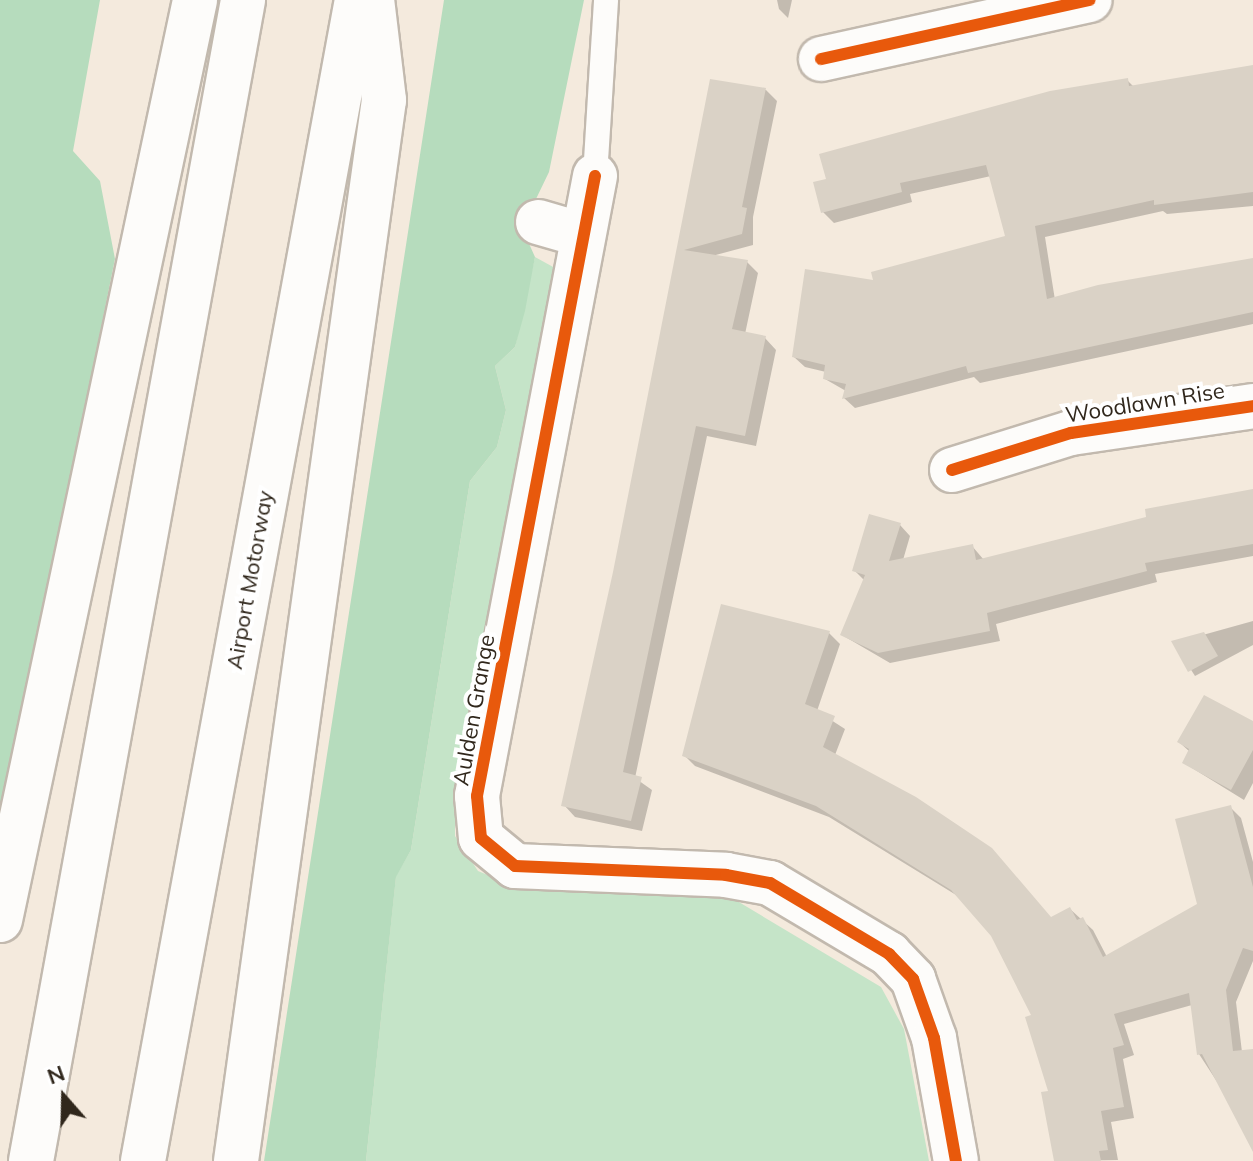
<!DOCTYPE html>
<html>
<head>
<meta charset="utf-8">
<style>
	body { margin:0 }
	#map { position:relative; width:1253px; height:1161px; overflow:hidden; background:#f4eadd; font-family:Mulish,sans-serif }
	div>[style] { position:absolute }
	[style*='--x'] { left:calc(var(--x)*1px); top:calc(var(--y)*1px); width:calc(var(--w)*1px); rotate:calc(var(--a)*1deg) }
	.green>* { inset:0; background:#c5e4c8 }
	.forest>* { inset:0; background:#b6dcbd }
	.shadow>* { inset:0; background:#0003 }
	.building>* { inset:0; background:#dad2c6 }
	.roads { filter:drop-shadow(2px 0 #c2b9ae) drop-shadow(-2px 0 #c2b9ae) drop-shadow(0 2px #c2b9ae) drop-shadow(0 -2px #c2b9ae) }
	.service>* { height:24px; margin:-12px; padding:0 12px; transform-origin:12px; border-radius:12px; background:#fdfcfa }
	.minor>* { height:44px; margin:-22px; padding:0 22px; transform-origin:22px; border-radius:22px; background:#fdfcfa }
	.motorway>* { height:44px; margin:-22px; padding:0 22px; transform-origin:22px; border-radius:22px; background:#fdfcfa }
	.cycleway>* { height:12px; margin:-6px; padding:0 6px; transform-origin:6px; border-radius:6px; background:#e8590c }
	span { translate:-50% -50%; white-space:nowrap; text-align:center; line-height:1.15; -webkit-text-stroke:8px #fff; paint-order:stroke }
	.street-label { font-size:22px; color:#30271c }
	.north { position:absolute; left:24px; top:1057px; width:80px; height:80px; -webkit-text-stroke:6px #fff; paint-order:stroke; rotate:340deg; font-size:22px; font-weight:700; line-height:32px; text-align:center; color:#30271c }
	.north::after { content:''; display:block; margin:auto; width:28px; height:36px; background:#30271c; clip-path:polygon(50% 0,100% 100%,50% 72%,0 100%) }
</style>
</head>
<body>
<div id="map">
	<div class="green">
		<div style="clip-path:polygon(535px 257px,555px 268px,547px 352px,455px 782px,455px 836px,478px 871px,514px 886px,722px 892px,881px 987px,904px 1029px,929px 1161px,366px 1161px,396px 876px,411px 850px,470px 481px,497px 447px,506px 410px,495px 366px,515px 347px)"></div>
	</div>
	<div class="forest">
		<div style="clip-path:polygon(0 0,100px 0,73px 151px,100px 181px,115px 259px,0 824px)"></div>
		<div style="clip-path:polygon(444px 0,584px 0,549px 172px,522px 228px,535px 257px,525px 311px,515px 347px,495px 366px,506px 410px,497px 447px,470px 481px,411px 850px,396px 877px,366px 1161px,264px 1161px)"></div>
	</div>
	<div class="shadow">
		<div style="clip-path:polygon(777px 0,792px 0,788px 18px,779px 9px)"></div>
		<div style="clip-path:polygon(1253px 69px,1253px 206px,1167px 214px,1163px 211px,1045px 237px,1055px 300px,1253px 260px,1253px 324px,980px 383px,974px 377px,855px 408px,844px 398px,846px 391px,825px 379px,826px 372px,805px 367px,794px 357px,875px 283px,1007px 237px,991px 176px,910px 194px,912px 202px,834px 223px,823px 212px,1127px 80px,1134px 87px)"></div>
		<div style="clip-path:polygon(712px 81px,766px 90px,777px 101px,753px 217px,753px 245px,712px 256px,747px 262px,758px 273px,745px 334px,765px 338px,776px 350px,756px 446px,707px 436px,635px 778px,652px 790px,642px 831px,575px 817px,564px 805px,615px 572px)"></div>
		<div style="clip-path:polygon(1253px 491px,1253px 556px,1155px 574px,1157px 582px,996px 624px,1000px 641px,890px 663px,842px 635px,865px 581px,855px 571px,900px 525px,910px 536px,903px 560px,972px 546px,984px 560px)"></div>
		<div style="clip-path:polygon(1253px 621px,1253px 645px,1195px 676px,1174px 643px)"></div>
		<div style="clip-path:polygon(829px 633px,840px 644px,817px 711px,845px 729px,835px 755px,1051px 918px,1070px 909px,1093px 930px,1107px 957px,1199px 905px,1230px 807px,1241px 818px,1253px 862px,1253px 961px,1236px 1002px,1242px 1052px,1253px 1051px,1253px 1137px,1199px 1054px,1192px 1005px,1124px 1024px,1134px 1055px,1123px 1059px,1134px 1118px,1111px 1122px,1118px 1160px,1056px 1161px,1050px 1093px,1034px 1016px,993px 935px,961px 898px,829px 817px,695px 766px,684px 755px)"></div>
		<div style="clip-path:polygon(1253px 724px,1253px 783px,1244px 800px,1184px 763px,1190px 752px,1179px 742px)"></div>
	</div>
	<div class="building">
		<div style="clip-path:polygon(1253px 65px,1253px 192px,1154px 205px,1154px 200px,1035px 226px,1047px 299px,1098px 285px,1253px 258px,1253px 312px,968px 373px,966px 366px,842px 399px,846px 384px,823px 379px,825px 365px,792px 357px,805px 269px,873px 280px,871px 272px,1005px 236px,986px 165px,900px 183px,902px 192px,821px 213px,813px 182px,826px 179px,819px 154px,1050px 91px,1128px 78px,1129px 86px)"></div>
		<div style="clip-path:polygon(710px 79px,766px 88px,742px 207px,747px 208px,742px 234px,684px 250px,748px 260px,732px 329px,766px 336px,745px 436px,696px 426px,623px 772px,642px 777px,631px 821px,561px 806px,613px 572px)"></div>
		<div style="clip-path:polygon(1253px 489px,1253px 544px,1145px 563px,1147px 571px,987px 613px,990px 631px,878px 653px,840px 635px,865px 575px,852px 571px,869px 514px,901px 523px,889px 561px,973px 544px,976px 560px,1146px 517px,1145px 509px)"></div>
		<div style="clip-path:polygon(721px 604px,830px 631px,805px 704px,835px 716px,823px 747px,916px 797px,992px 848px,1051px 917px,1070px 907px,1077px 920px,1083px 917px,1103px 957px,1197px 904px,1175px 819px,1231px 805px,1253px 887px,1253px 951px,1243px 948px,1226px 990px,1233px 1051px,1253px 1049px,1253px 1152px,1202px 1054px,1197px 1055px,1189px 993px,1114px 1014px,1124px 1045px,1113px 1048px,1124px 1107px,1101px 1111px,1108px 1150px,1099px 1151px,1101px 1161px,1054px 1161px,1041px 1092px,1048px 1091px,1025px 1017px,1031px 1015px,991px 936px,951px 890px,816px 806px,682px 756px)"></div>
		<div style="clip-path:polygon(1204px 632px,1218px 656px,1188px 672px,1171px 641px)"></div>
		<div style="clip-path:polygon(1204px 695px,1253px 721px,1253px 750px,1231px 790px,1182px 763px,1189px 749px,1177px 742px)"></div>
	</div>
	<div class="roads">
		<div class="service">
			<div style="--x:595;--y:176;--w:176;--a:-86.4"></div>
		</div>
		<div class="minor">
			<div style="--x:821;--y:59;--w:275;--a:-12.4"></div>
			<div style="--x:595;--y:176;--w:631;--a:100.78"></div>
			<div style="--x:477;--y:796;--w:42;--a:84.6"></div>
			<div style="--x:481;--y:838;--w:44;--a:39.5"></div>
			<div style="--x:515;--y:866;--w:211;--a:2.4"></div>
			<div style="--x:726;--y:875;--w:45;--a:10.3"></div>
			<div style="--x:770;--y:883;--w:139;--a:30.8"></div>
			<div style="--x:889;--y:954;--w:35;--a:46"></div>
			<div style="--x:913;--y:979;--w:63;--a:70.4"></div>
			<div style="--x:934;--y:1038;--w:125;--a:79.9"></div>
			<div style="--x:538;--y:222;--w:47;--a:16.1"></div>
			<div style="--x:952;--y:470;--w:125;--a:-17.3"></div>
			<div style="--x:1071;--y:433;--w:184;--a:-8.4"></div>
		</div>
		<div class="motorway">
			<div style="--x:0;--y:920;--w:940;--a:-78.03"></div>
			<div style="--x:31;--y:1161;--w:1180;--a:-79.65"></div>
			<div style="--x:143;--y:1161;--w:1181;--a:-79.56"></div>
			<div style="--x:236;--y:1161;--w:1071;--a:-82.06"></div>
			<div style="--x:384;--y:100;--w:101;--a:-96.8"></div>
		</div>
	</div>
	<div class="cycleway">
		<div style="--x:821;--y:59;--w:275;--a:-12.4"></div>
		<div style="--x:595;--y:176;--w:631;--a:100.78"></div>
		<div style="--x:477;--y:796;--w:42;--a:84.6"></div>
		<div style="--x:481;--y:838;--w:44;--a:39.5"></div>
		<div style="--x:515;--y:866;--w:211;--a:2.4"></div>
		<div style="--x:726;--y:875;--w:45;--a:10.3"></div>
		<div style="--x:770;--y:883;--w:139;--a:30.8"></div>
		<div style="--x:889;--y:954;--w:35;--a:46"></div>
		<div style="--x:913;--y:979;--w:63;--a:70.4"></div>
		<div style="--x:934;--y:1038;--w:125;--a:79.9"></div>
		<div style="--x:952;--y:470;--w:125;--a:-17.3"></div>
		<div style="--x:1071;--y:433;--w:184;--a:-8.4"></div>
	</div>
	<div class="street-label">
		<span style="left:1145px;top:403px;rotate:-9deg">Woodlawn Rise</span>
		<span style="left:250px;top:580px;rotate:-80deg">Airport Motorway</span>
		<span style="left:474px;top:710px;rotate:-80deg">Aulden Grange</span>
	</div>
	<div class="north">N</div>
</div>
</body>
</html>
